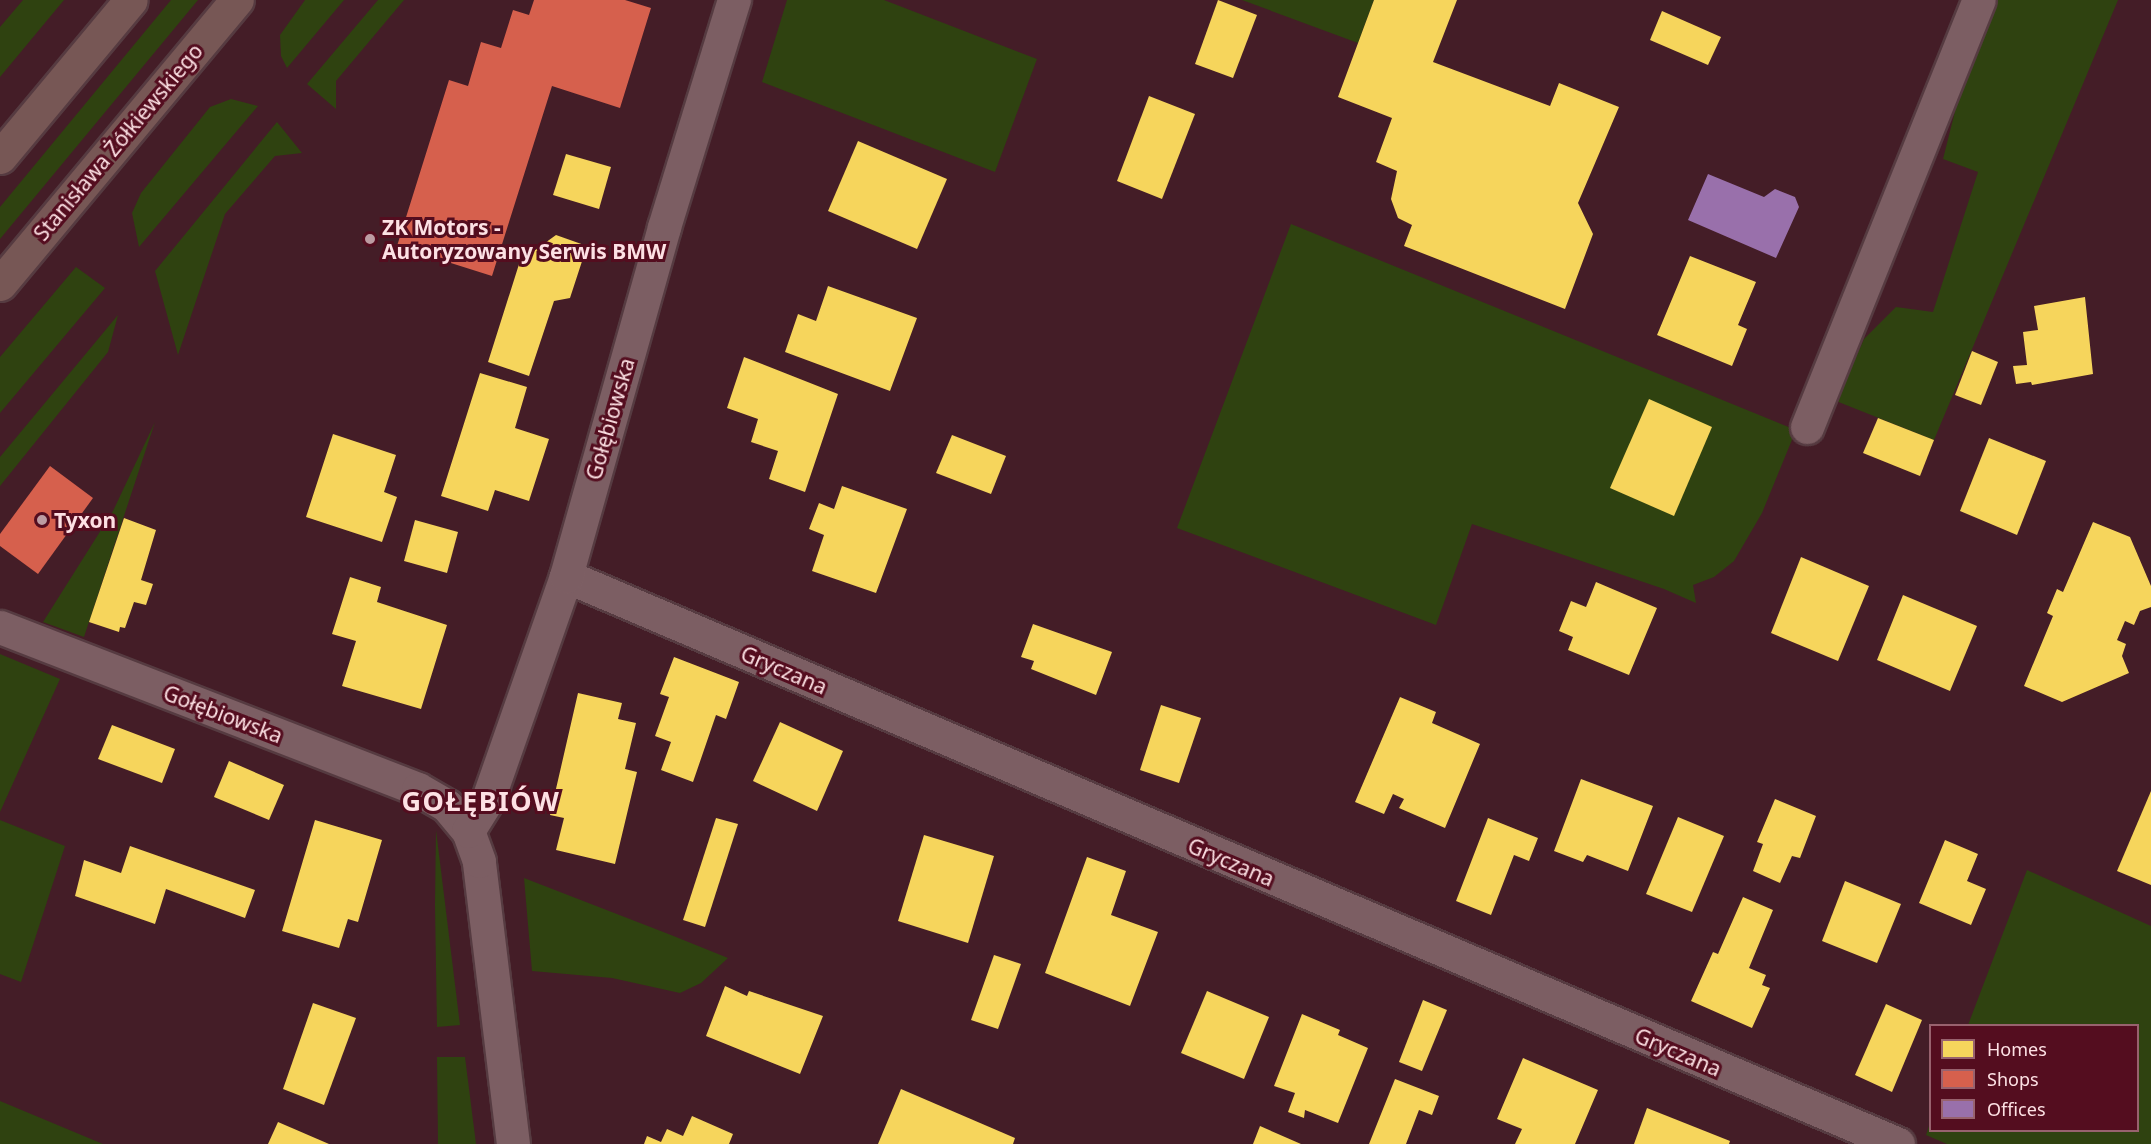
<!DOCTYPE html>
<html>
<head>
<meta charset="utf-8">
<style>
	body { margin:0 }
	#map { position:relative; width:2151px; height:1144px; overflow:hidden; background:#441d27; font-family:"Noto Sans",sans-serif }
	div>[style] { position:absolute }
	[style*='--x'] { left:calc(var(--x)*1px); top:calc(var(--y)*1px); width:calc(var(--w)*1px); rotate:calc(var(--a)*1deg) }
	.green>* { inset:0; background:#2f4210 }
	.homes>* { inset:0; background:#f6d55c }
	.shops>* { inset:0; background:#d6604d }
	.offices>* { inset:0; background:#9970ab }
	.roads { filter:drop-shadow(2px 0 #563b41) drop-shadow(-2px 0 #563b41) drop-shadow(0 2px #563b41) drop-shadow(0 -2px #563b41) }
	.minor>* { height:33px; margin:-16.5px; padding:0 16.5px; transform-origin:16.5px; border-radius:16.5px; background:#7c5e63 }
	.primary>* { height:33px; margin:-16.5px; padding:0 16.5px; transform-origin:16.5px; border-radius:16.5px; background:#775755 }
	.dots>* { width:16px; height:16px; translate:-50% -50%; box-sizing:border-box; border:3px solid #540d1f; border-radius:50% }
	span { translate:-50% -50%; white-space:nowrap; text-align:center; line-height:1.15; -webkit-text-stroke:6px #540d1f; paint-order:stroke }
	.street-label { font-size:21px; color:#fde1e4 }
	.poi-label { font-size:21px; color:#fde1e4; font-weight:700 }
	.left { translate:0 -50%; text-align:left }
	.district-label { font-size:27px; color:#fde1e4; font-weight:700; letter-spacing:1.5px }
	.legend { position:absolute; left:1929px; top:1024px; width:210px; height:108px; box-sizing:border-box; background:#540d1f; border:2px solid #98626e; margin:0; padding:8px 10px; list-style:none; font-size:18px; color:#fde1e4 }
	.legend li { display:flex; align-items:center; gap:12px; height:30px }
	.legend b { width:30px; border:2px solid #98626e }
</style>
</head>
<body>
<div id="map">
	<div class="green">
		<div style="clip-path:polygon(23px 0,64px 0,0 77px,0 27px)"></div>
		<div style="clip-path:polygon(171px 0,198px 0,0 239px,0 207px)"></div>
		<div style="clip-path:polygon(305px 0,344px 0,287px 68px,281px 56px,280px 35px)"></div>
		<div style="clip-path:polygon(378px 0,404px 0,336px 81px,336px 109px,307px 84px)"></div>
		<div style="clip-path:polygon(787px 0,884px 0,1037px 59px,995px 172px,762px 82px)"></div>
		<div style="clip-path:polygon(1242px 0,1374px 0,1358px 43px)"></div>
		<div style="clip-path:polygon(1993px 0,2118px 0,1934px 440px,1836px 401px,1864px 339px,1896px 307px,1933px 312px,1978px 172px,1943px 159px,1967px 64px)"></div>
		<div style="clip-path:polygon(231px 99px,258px 106px,139px 247px,132px 213px,141px 193px,210px 107px)"></div>
		<div style="clip-path:polygon(277px 122px,302px 153px,275px 156px,225px 214px,178px 355px,155px 271px)"></div>
		<div style="clip-path:polygon(1291px 224px,1796px 430px,1762px 513px,1734px 561px,1714px 577px,1693px 585px,1696px 603px,1664px 589px,1472px 524px,1436px 625px,1177px 528px)"></div>
		<div style="clip-path:polygon(76px 267px,105px 288px,0 413px,0 357px)"></div>
		<div style="clip-path:polygon(118px 315px,108px 352px,0 486px,0 457px)"></div>
		<div style="clip-path:polygon(155px 422px,84px 637px,43px 622px,113px 511px)"></div>
		<div style="clip-path:polygon(0 654px,60px 679px,0 812px)"></div>
		<div style="clip-path:polygon(0 820px,65px 846px,21px 982px,0 974px)"></div>
		<div style="clip-path:polygon(436px 830px,460px 1025px,437px 1027px,435px 905px)"></div>
		<div style="clip-path:polygon(2027px 870px,2151px 926px,2151px 1144px,1947px 1144px,1926px 1135px,1930px 1123px,1930px 1130px,2138px 1130px,2138px 1026px,1968px 1025px)"></div>
		<div style="clip-path:polygon(524px 878px,671px 935px,728px 958px,701px 983px,680px 993px,612px 978px,532px 971px)"></div>
		<div style="clip-path:polygon(437px 1057px,465px 1057px,476px 1144px,438px 1144px)"></div>
		<div style="clip-path:polygon(0 1101px,103px 1144px,0 1144px)"></div>
	</div>
	<div class="homes">
		<div style="clip-path:polygon(1218px 0,1257px 15px,1233px 78px,1195px 64px)"></div>
		<div style="clip-path:polygon(1374px 0,1457px 0,1433px 62px,1550px 106px,1559px 83px,1619px 107px,1578px 203px,1593px 234px,1565px 309px,1404px 246px,1412px 225px,1398px 218px,1391px 199px,1397px 171px,1376px 162px,1392px 118px,1338px 97px)"></div>
		<div style="clip-path:polygon(1662px 11px,1721px 37px,1708px 65px,1650px 40px)"></div>
		<div style="clip-path:polygon(1149px 96px,1195px 114px,1162px 199px,1117px 181px)"></div>
		<div style="clip-path:polygon(858px 141px,947px 179px,917px 249px,828px 211px)"></div>
		<div style="clip-path:polygon(566px 154px,611px 167px,599px 209px,553px 195px)"></div>
		<div style="clip-path:polygon(556px 235px,587px 246px,570px 298px,554px 301px,529px 376px,488px 362px,520px 261px)"></div>
		<div style="clip-path:polygon(1690px 256px,1756px 282px,1738px 325px,1747px 329px,1732px 366px,1657px 335px)"></div>
		<div style="clip-path:polygon(828px 286px,917px 318px,890px 391px,785px 352px,798px 314px,816px 321px)"></div>
		<div style="clip-path:polygon(2085px 297px,2093px 374px,2032px 385px,2031px 382px,2016px 384px,2013px 366px,2027px 365px,2023px 332px,2038px 330px,2034px 306px)"></div>
		<div style="clip-path:polygon(1972px 351px,1998px 362px,1981px 405px,1955px 395px)"></div>
		<div style="clip-path:polygon(744px 357px,838px 394px,805px 492px,769px 479px,778px 451px,751px 442px,758px 419px,727px 408px)"></div>
		<div style="clip-path:polygon(480px 373px,527px 387px,515px 428px,549px 439px,529px 501px,495px 490px,488px 511px,441px 496px)"></div>
		<div style="clip-path:polygon(1649px 399px,1712px 427px,1674px 516px,1610px 488px)"></div>
		<div style="clip-path:polygon(1878px 418px,1934px 440px,1920px 476px,1863px 453px)"></div>
		<div style="clip-path:polygon(333px 434px,396px 455px,384px 492px,397px 497px,382px 542px,306px 517px)"></div>
		<div style="clip-path:polygon(952px 435px,1006px 456px,991px 494px,936px 473px)"></div>
		<div style="clip-path:polygon(1989px 438px,2046px 461px,2017px 535px,1960px 511px)"></div>
		<div style="clip-path:polygon(842px 486px,907px 509px,876px 593px,812px 571px,824px 535px,809px 529px,819px 503px,834px 509px)"></div>
		<div style="clip-path:polygon(124px 518px,156px 530px,141px 580px,153px 584px,146px 605px,134px 602px,125px 628px,120px 627px,119px 632px,89px 622px)"></div>
		<div style="clip-path:polygon(415px 520px,458px 532px,447px 573px,404px 561px)"></div>
		<div style="clip-path:polygon(2093px 522px,2130px 537px,2151px 586px,2151px 607px,2140px 611px,2134px 625px,2125px 621px,2117px 640px,2126px 644px,2122px 656px,2129px 673px,2062px 702px,2024px 686px,2053px 616px,2047px 613px,2057px 589px,2063px 592px)"></div>
		<div style="clip-path:polygon(1801px 557px,1869px 586px,1838px 661px,1771px 633px)"></div>
		<div style="clip-path:polygon(350px 577px,381px 587px,377px 602px,447px 625px,421px 709px,342px 686px,356px 641px,332px 634px)"></div>
		<div style="clip-path:polygon(1596px 582px,1657px 608px,1629px 675px,1568px 650px,1573px 637px,1559px 631px,1571px 601px,1586px 607px)"></div>
		<div style="clip-path:polygon(1903px 595px,1977px 626px,1950px 691px,1877px 660px)"></div>
		<div style="clip-path:polygon(1033px 624px,1112px 652px,1096px 695px,1031px 669px,1034px 661px,1021px 657px)"></div>
		<div style="clip-path:polygon(674px 657px,739px 682px,726px 719px,716px 715px,693px 782px,661px 770px,671px 742px,655px 736px,669px 697px,660px 694px)"></div>
		<div style="clip-path:polygon(578px 693px,622px 703px,618px 719px,636px 723px,625px 769px,637px 772px,615px 864px,556px 850px,564px 818px,550px 815px)"></div>
		<div style="clip-path:polygon(1400px 697px,1436px 712px,1432px 723px,1480px 744px,1445px 828px,1399px 808px,1404px 799px,1393px 794px,1384px 814px,1355px 802px)"></div>
		<div style="clip-path:polygon(1161px 705px,1201px 718px,1179px 783px,1140px 770px)"></div>
		<div style="clip-path:polygon(780px 722px,843px 751px,817px 811px,753px 781px)"></div>
		<div style="clip-path:polygon(112px 725px,175px 749px,162px 783px,98px 759px)"></div>
		<div style="clip-path:polygon(229px 761px,284px 785px,269px 820px,214px 797px)"></div>
		<div style="clip-path:polygon(1581px 779px,1653px 806px,1628px 871px,1587px 855px,1583px 862px,1554px 851px)"></div>
		<div style="clip-path:polygon(2151px 791px,2151px 885px,2117px 871px)"></div>
		<div style="clip-path:polygon(1775px 799px,1816px 816px,1800px 858px,1792px 856px,1780px 883px,1753px 871px,1763px 844px,1757px 842px)"></div>
		<div style="clip-path:polygon(1678px 817px,1724px 836px,1692px 912px,1646px 894px)"></div>
		<div style="clip-path:polygon(716px 818px,738px 824px,705px 927px,683px 920px)"></div>
		<div style="clip-path:polygon(1488px 818px,1538px 838px,1529px 861px,1514px 855px,1491px 915px,1456px 901px)"></div>
		<div style="clip-path:polygon(315px 820px,382px 840px,358px 922px,348px 919px,339px 948px,282px 931px)"></div>
		<div style="clip-path:polygon(924px 835px,994px 856px,968px 943px,898px 921px)"></div>
		<div style="clip-path:polygon(1945px 840px,1978px 854px,1967px 881px,1986px 889px,1971px 925px,1919px 903px)"></div>
		<div style="clip-path:polygon(130px 846px,255px 890px,245px 918px,166px 889px,155px 924px,75px 896px,84px 860px,121px 873px)"></div>
		<div style="clip-path:polygon(1087px 857px,1126px 871px,1111px 915px,1158px 932px,1130px 1006px,1045px 973px)"></div>
		<div style="clip-path:polygon(1845px 881px,1901px 904px,1877px 963px,1822px 941px)"></div>
		<div style="clip-path:polygon(1743px 897px,1773px 910px,1749px 968px,1766px 975px,1762px 985px,1770px 988px,1752px 1028px,1691px 1001px,1713px 952px,1718px 954px)"></div>
		<div style="clip-path:polygon(994px 955px,1021px 964px,998px 1029px,971px 1020px)"></div>
		<div style="clip-path:polygon(725px 986px,747px 996px,749px 991px,823px 1016px,800px 1074px,706px 1036px)"></div>
		<div style="clip-path:polygon(1207px 991px,1269px 1017px,1244px 1079px,1181px 1053px)"></div>
		<div style="clip-path:polygon(1423px 1000px,1447px 1010px,1422px 1071px,1399px 1062px)"></div>
		<div style="clip-path:polygon(313px 1003px,356px 1018px,324px 1105px,283px 1089px)"></div>
		<div style="clip-path:polygon(1886px 1004px,1922px 1020px,1892px 1092px,1855px 1075px)"></div>
		<div style="clip-path:polygon(1302px 1014px,1340px 1030px,1338px 1035px,1368px 1048px,1338px 1123px,1305px 1110px,1304px 1118px,1288px 1112px,1295px 1093px,1274px 1086px)"></div>
		<div style="clip-path:polygon(1523px 1058px,1598px 1090px,1575px 1144px,1515px 1144px,1522px 1129px,1497px 1119px)"></div>
		<div style="clip-path:polygon(1395px 1079px,1439px 1096px,1432px 1115px,1419px 1110px,1406px 1144px,1369px 1144px)"></div>
		<div style="clip-path:polygon(901px 1089px,1015px 1138px,1013px 1144px,878px 1144px)"></div>
		<div style="clip-path:polygon(1647px 1108px,1730px 1141px,1729px 1144px,1634px 1144px)"></div>
		<div style="clip-path:polygon(692px 1116px,733px 1134px,729px 1144px,644px 1144px,647px 1136px,661px 1142px,667px 1129px,683px 1136px)"></div>
		<div style="clip-path:polygon(278px 1122px,329px 1144px,268px 1144px)"></div>
		<div style="clip-path:polygon(1260px 1126px,1301px 1144px,1253px 1144px)"></div>
	</div>
	<div class="shops">
		<div style="clip-path:polygon(534px 0,625px 0,651px 8px,620px 108px,552px 86px,492px 276px,397px 246px,449px 80px,468px 86px,481px 42px,501px 48px,513px 10px,529px 15px)"></div>
		<div style="clip-path:polygon(50px 466px,93px 498px,38px 574px,0 546px,0 534px)"></div>
	</div>
	<div class="offices">
		<div style="clip-path:polygon(1708px 174px,1764px 197px,1775px 189px,1795px 197px,1799px 207px,1776px 258px,1688px 220px)"></div>
	</div>
	<div class="roads">
		<div class="minor">
			<div style="--x:1807;--y:427;--w:460;--a:-68.1"></div>
			<div style="--x:566;--y:576;--w:1448;--a:23.09"></div>
			<div style="--x:0;--y:627;--w:448;--a:21.2"></div>
			<div style="--x:418;--y:789;--w:34;--a:30"></div>
			<div style="--x:447;--y:806;--w:33;--a:50"></div>
			<div style="--x:513;--y:1144;--w:285;--a:-96.9"></div>
			<div style="--x:479;--y:861;--w:32;--a:-110"></div>
			<div style="--x:468;--y:831;--w:38;--a:-58"></div>
			<div style="--x:488;--y:799;--w:236;--a:-70.7"></div>
			<div style="--x:566;--y:576;--w:362;--a:-74.3"></div>
			<div style="--x:664;--y:227;--w:238;--a:-72.9"></div>
		</div>
		<div class="primary">
			<div style="--x:0;--y:157;--w:204;--a:-50.2"></div>
			<div style="--x:0;--y:284;--w:370;--a:-50.2"></div>
		</div>
	</div>
	<div class="dots">
		<div style="left:370px;top:239px;background:#bc9ca2"></div>
		<div style="left:42px;top:520px;background:#bc9ca2"></div>
	</div>
	<div class="street-label">
		<span style="left:118px;top:142px;rotate:-50deg">Stanisława Żółkiewskiego</span>
		<span style="left:610px;top:419px;rotate:-74deg">Gołębiowska</span>
		<span style="left:784px;top:670px;rotate:23deg">Gryczana</span>
		<span style="left:223px;top:714px;rotate:21deg">Gołębiowska</span>
		<span style="left:1231px;top:862px;rotate:23deg">Gryczana</span>
		<span style="left:1678px;top:1052px;rotate:23deg">Gryczana</span>
	</div>
	<div class="poi-label">
		<span class="left" style="left:382px;top:239px">ZK Motors -<br>Autoryzowany Serwis BMW</span>
		<span class="left" style="left:54px;top:520px">Tyxon</span>
	</div>
	<div class="district-label">
		<span style="left:481px;top:801px">GOŁĘBIÓW</span>
	</div>
	<ul class="legend">
	<li><b style="height:16px;background:#f6d55c"></b>Homes</li>
	<li><b style="height:16px;background:#d6604d"></b>Shops</li>
	<li><b style="height:16px;background:#9970ab"></b>Offices</li>
	</ul>
</div>
</body>
</html>
